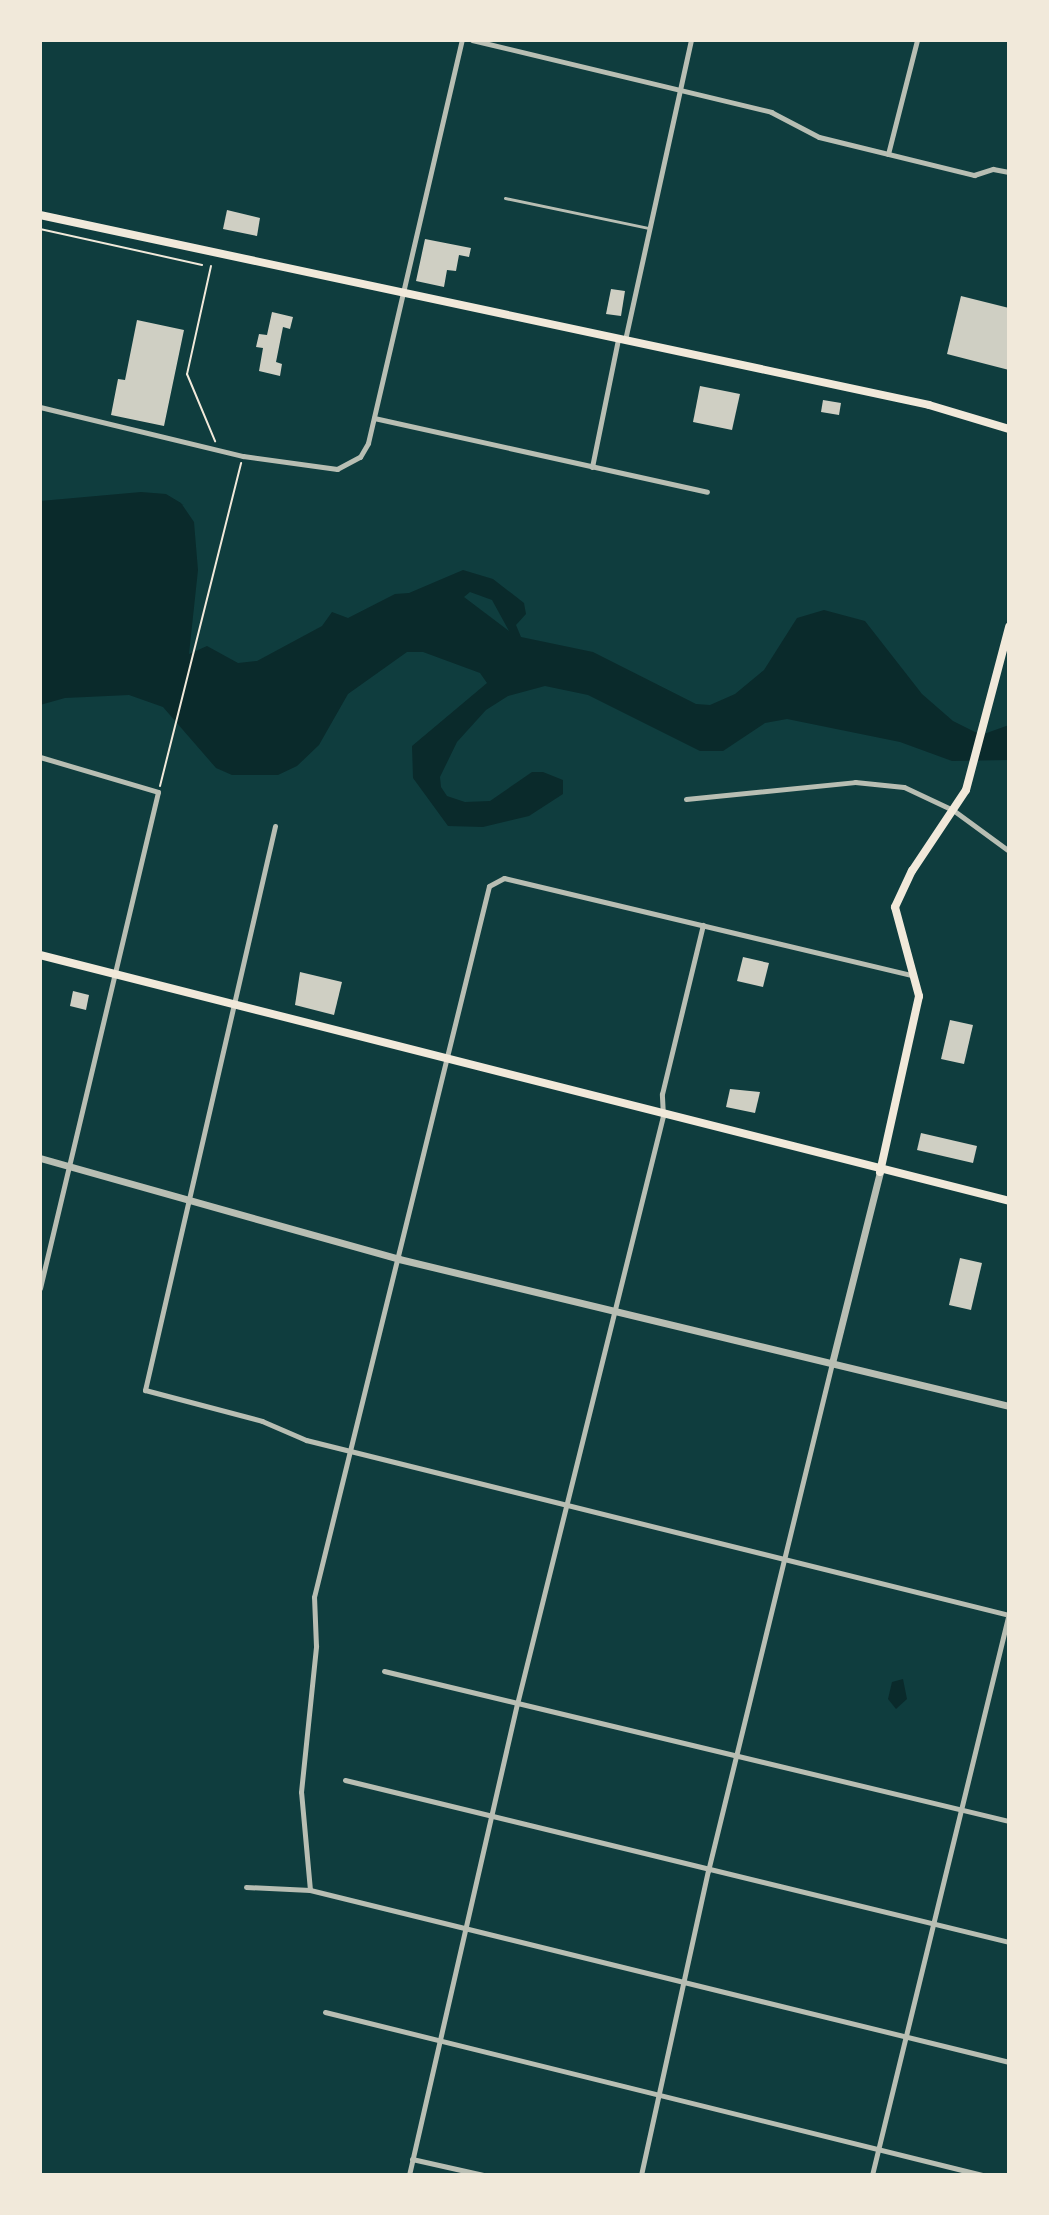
<!DOCTYPE html>
<html>
<head>
<meta charset="utf-8">
<style>
	body { margin:0 }
	#map { position:relative; width:1049px; height:2215px; overflow:hidden; background:#0f3d3e; font-family:"IBM Plex Sans",sans-serif }
	div>[style] { position:absolute }
	[style*='--x'] { left:calc(var(--x)*1px); top:calc(var(--y)*1px); width:calc(var(--w)*1px); rotate:calc(var(--a)*1deg) }
	.water>* { inset:0; background:#0a2a2b }
	.building>* { inset:0; background:#cfcfc3 }
	.path>* { height:2px; margin:-1px; padding:0 1px; transform-origin:1px; border-radius:1px; background:#f1e9da }
	.service>* { height:3px; margin:-1.5px; padding:0 1.5px; transform-origin:1.5px; border-radius:1.5px; background:#b8beb3 }
	.minor>* { height:5px; margin:-2.5px; padding:0 2.5px; transform-origin:2.5px; border-radius:2.5px; background:#b8beb3 }
	.tertiary>* { height:7px; margin:-3.5px; padding:0 3.5px; transform-origin:3.5px; border-radius:3.5px; background:#b8beb3 }
	.secondary>* { height:8px; margin:-4px; padding:0 4px; transform-origin:4px; border-radius:4px; background:#f1e9da }
	span { translate:-50% -50%; white-space:nowrap; text-align:center; line-height:1.15; -webkit-text-stroke:6px #f1e9da; paint-order:stroke }
	.frame { position:absolute; inset:0; border:42px solid #f1e9da; pointer-events:none }
</style>
</head>
<body>
<div id="map">
	<div class="water">
		<div style="clip-path:polygon(evenodd,141px 492px,166px 494px,181px 503px,194px 522px,198px 570px,189px 654px,207px 646px,238px 663px,257px 661px,322px 626px,332px 612px,348px 618px,395px 594px,409px 593px,463px 570px,493px 579px,524px 603px,526px 614px,516px 625px,521px 637px,593px 652px,696px 704px,710px 705px,735px 694px,764px 670px,797px 618px,824px 610px,865px 621px,922px 694px,953px 721px,981px 735px,1009px 725px,1009px 760px,952px 761px,900px 742px,787px 719px,765px 723px,723px 751px,700px 751px,588px 695px,545px 686px,508px 696px,486px 710px,457px 742px,440px 777px,441px 787px,447px 796px,465px 802px,490px 801px,532px 772px,543px 772px,563px 780px,563px 794px,529px 816px,483px 827px,448px 826px,413px 778px,412px 746px,487px 683px,480px 673px,423px 652px,407px 652px,348px 694px,319px 745px,297px 766px,278px 775px,232px 775px,216px 768px,163px 707px,129px 695px,65px 698px,40px 705px,40px 501px,141px 492px,470px 592px,492px 600px,509px 631px,464px 597px,470px 592px)"></div>
		<div style="clip-path:polygon(903px 1679px,907px 1699px,896px 1709px,888px 1699px,892px 1682px)"></div>
	</div>
	<div class="building">
		<div style="clip-path:polygon(227px 210px,260px 218px,257px 236px,223px 229px)"></div>
		<div style="clip-path:polygon(425px 239px,471px 248px,469px 257px,459px 255px,456px 271px,447px 270px,444px 287px,416px 281px)"></div>
		<div style="clip-path:polygon(611px 289px,625px 291px,621px 316px,606px 314px)"></div>
		<div style="clip-path:polygon(961px 296px,1009px 308px,1009px 370px,947px 354px)"></div>
		<div style="clip-path:polygon(272px 312px,293px 317px,290px 329px,283px 327px,276px 362px,282px 364px,280px 376px,259px 371px,263px 348px,256px 347px,259px 334px,267px 335px)"></div>
		<div style="clip-path:polygon(137px 320px,184px 330px,164px 426px,111px 415px,118px 379px,125px 380px)"></div>
		<div style="clip-path:polygon(700px 386px,740px 394px,732px 430px,693px 422px)"></div>
		<div style="clip-path:polygon(823px 400px,841px 403px,839px 415px,821px 412px)"></div>
		<div style="clip-path:polygon(743px 957px,769px 963px,763px 987px,737px 981px)"></div>
		<div style="clip-path:polygon(300px 972px,342px 982px,334px 1015px,295px 1005px)"></div>
		<div style="clip-path:polygon(73px 991px,89px 995px,86px 1010px,70px 1006px)"></div>
		<div style="clip-path:polygon(950px 1020px,973px 1025px,964px 1064px,941px 1059px)"></div>
		<div style="clip-path:polygon(730px 1089px,760px 1092px,755px 1113px,726px 1107px)"></div>
		<div style="clip-path:polygon(921px 1133px,977px 1146px,973px 1163px,917px 1150px)"></div>
		<div style="clip-path:polygon(960px 1258px,982px 1263px,971px 1310px,949px 1305px)"></div>
	</div>
	<div class="path">
		<div style="--x:40;--y:229;--w:166;--a:12.5"></div>
		<div style="--x:211;--y:266;--w:111;--a:102.5"></div>
		<div style="--x:187;--y:374;--w:73;--a:67.3"></div>
		<div style="--x:160;--y:786;--w:333;--a:-75.9"></div>
	</div>
	<div class="service">
		<div style="--x:505;--y:198;--w:146;--a:11.8"></div>
	</div>
	<div class="minor">
		<div style="--x:472;--y:40;--w:308;--a:13.5"></div>
		<div style="--x:771;--y:112;--w:54;--a:27.5"></div>
		<div style="--x:819;--y:137;--w:160;--a:13.8"></div>
		<div style="--x:974;--y:175;--w:20;--a:-18"></div>
		<div style="--x:993;--y:169;--w:16;--a:11"></div>
		<div style="--x:888;--y:154;--w:118;--a:-75.7"></div>
		<div style="--x:625;--y:340;--w:307;--a:-77.6"></div>
		<div style="--x:40;--y:407;--w:209;--a:13.6"></div>
		<div style="--x:243;--y:456;--w:95;--a:7.9"></div>
		<div style="--x:337;--y:469;--w:26;--a:-28"></div>
		<div style="--x:360;--y:457;--w:16;--a:-60"></div>
		<div style="--x:368;--y:443;--w:414;--a:-76.9"></div>
		<div style="--x:374;--y:418;--w:341;--a:12.5"></div>
		<div style="--x:592;--y:467;--w:131;--a:-78.5"></div>
		<div style="--x:40;--y:757;--w:123;--a:16.5"></div>
		<div style="--x:158;--y:792;--w:510;--a:103.38"></div>
		<div style="--x:686;--y:799;--w:170;--a:-5.7"></div>
		<div style="--x:855;--y:782;--w:49;--a:5.8"></div>
		<div style="--x:904;--y:787;--w:54;--a:25.1"></div>
		<div style="--x:953;--y:810;--w:69;--a:36.2"></div>
		<div style="--x:275;--y:826;--w:579;--a:102.98"></div>
		<div style="--x:145;--y:1390;--w:121;--a:14.8"></div>
		<div style="--x:262;--y:1421;--w:48;--a:23.4"></div>
		<div style="--x:306;--y:1440;--w:724;--a:13.98"></div>
		<div style="--x:384;--y:1671;--w:643;--a:13.5"></div>
		<div style="--x:345;--y:1780;--w:683;--a:13.71"></div>
		<div style="--x:246;--y:1887;--w:64;--a:2.7"></div>
		<div style="--x:310;--y:1890;--w:720;--a:13.82"></div>
		<div style="--x:310;--y:1890;--w:98;--a:-95.2"></div>
		<div style="--x:301;--y:1792;--w:147;--a:-84.1"></div>
		<div style="--x:316;--y:1646;--w:49;--a:-92.3"></div>
		<div style="--x:314;--y:1597;--w:732;--a:-76.17"></div>
		<div style="--x:489;--y:886;--w:17;--a:-28"></div>
		<div style="--x:504;--y:878;--w:419;--a:13.4"></div>
		<div style="--x:325;--y:2012;--w:677;--a:13.93"></div>
		<div style="--x:412;--y:2159;--w:73;--a:12.7"></div>
		<div style="--x:409;--y:2175;--w:483;--a:-77.1"></div>
		<div style="--x:517;--y:1704;--w:606;--a:-76.06"></div>
		<div style="--x:663;--y:1116;--w:22;--a:-93"></div>
		<div style="--x:662;--y:1094;--w:174;--a:-76.4"></div>
		<div style="--x:641;--y:2175;--w:311;--a:-77.6"></div>
		<div style="--x:708;--y:1871;--w:523;--a:-76.28"></div>
		<div style="--x:872;--y:2175;--w:578;--a:-76.3"></div>
	</div>
	<div class="tertiary">
		<div style="--x:40;--y:1158;--w:373;--a:15.7"></div>
		<div style="--x:399;--y:1259;--w:627;--a:13.55"></div>
		<div style="--x:832;--y:1363;--w:197;--a:-75.9"></div>
	</div>
	<div class="secondary">
		<div style="--x:40;--y:215;--w:909;--a:12.06"></div>
		<div style="--x:929;--y:405;--w:84;--a:16.7"></div>
		<div style="--x:40;--y:955;--w:1000;--a:14.24"></div>
		<div style="--x:880;--y:1172;--w:180;--a:-77.5"></div>
		<div style="--x:919;--y:996;--w:92;--a:-105.1"></div>
		<div style="--x:895;--y:907;--w:40;--a:-65"></div>
		<div style="--x:912;--y:871;--w:97;--a:-56.3"></div>
		<div style="--x:966;--y:790;--w:169;--a:-75.2"></div>
	</div>
	<div class="frame"></div>
</div>
</body>
</html>
